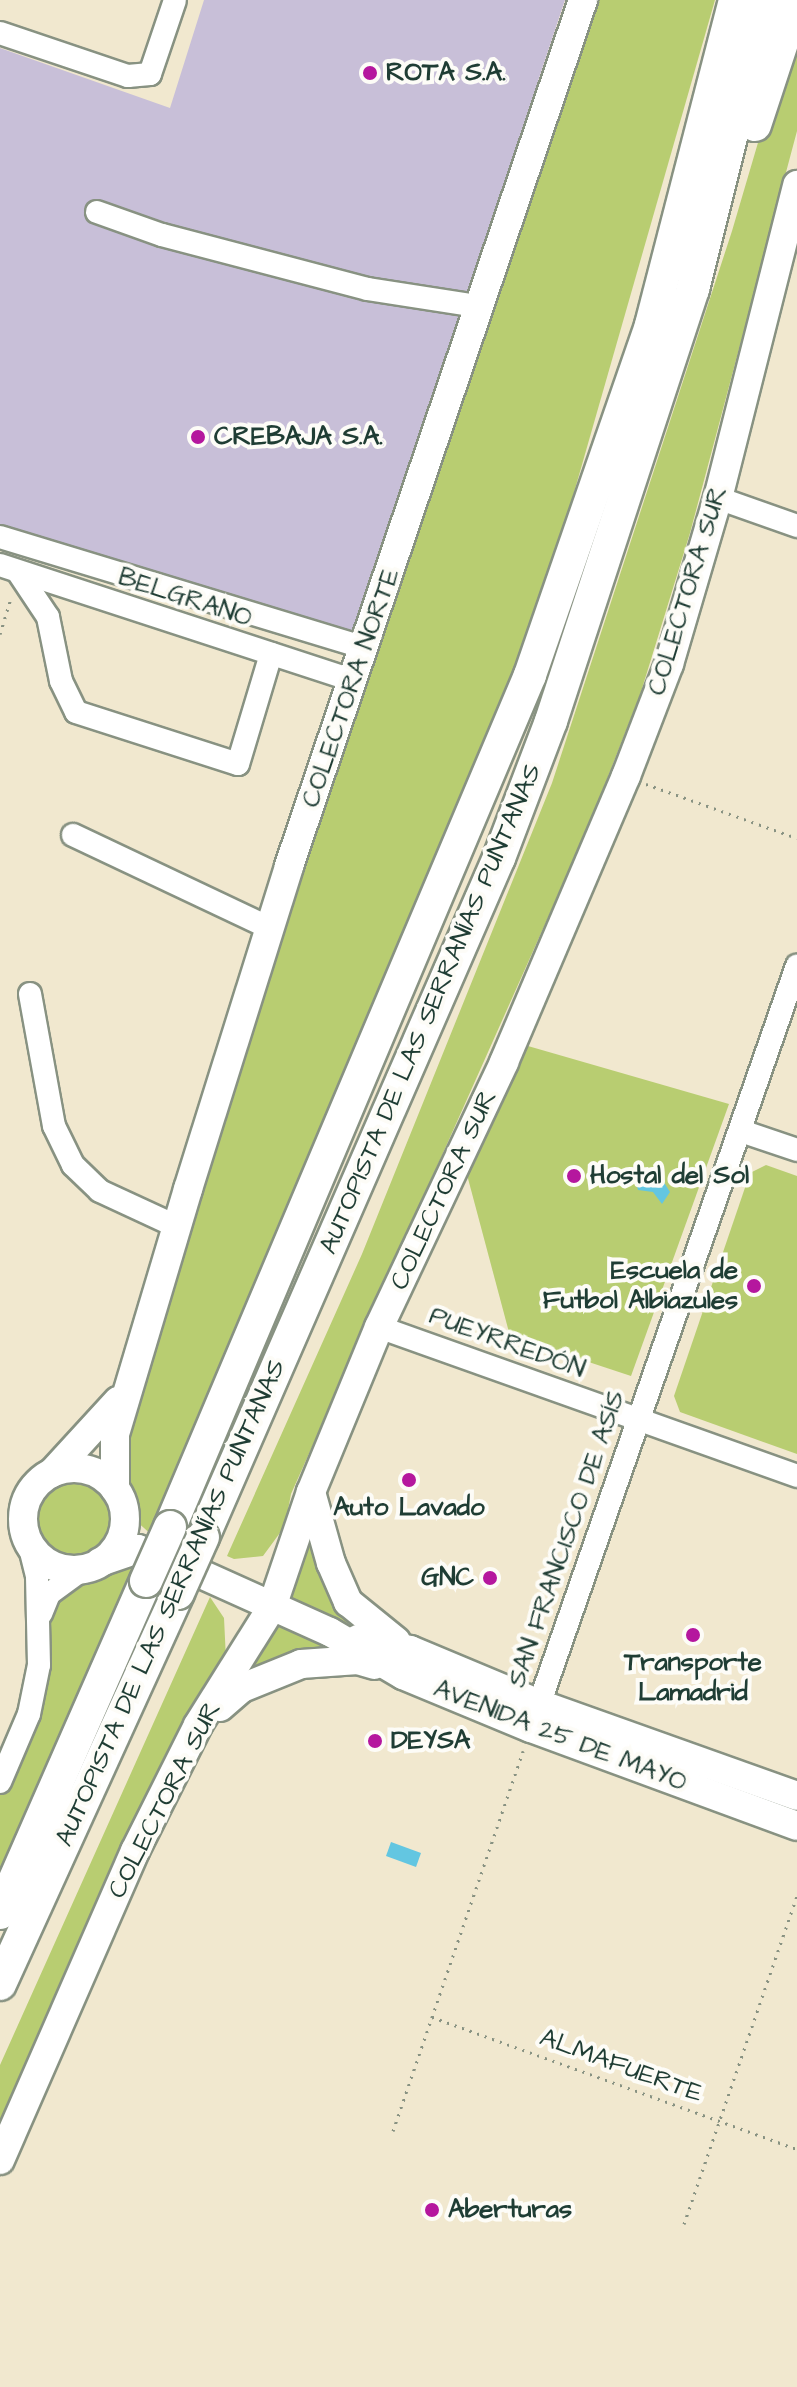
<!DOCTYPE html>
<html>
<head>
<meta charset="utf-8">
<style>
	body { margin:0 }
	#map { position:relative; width:797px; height:2387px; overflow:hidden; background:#f1e8cf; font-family:"Architects Daughter",sans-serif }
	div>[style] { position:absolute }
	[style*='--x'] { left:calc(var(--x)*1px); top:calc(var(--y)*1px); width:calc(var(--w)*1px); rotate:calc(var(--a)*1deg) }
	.industrial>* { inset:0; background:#c8bfd8 }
	.green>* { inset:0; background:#b8cd71 }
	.round { border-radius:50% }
	.water>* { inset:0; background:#63c6e1 }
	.path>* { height:3px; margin-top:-1.5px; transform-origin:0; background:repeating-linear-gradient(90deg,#889282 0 2px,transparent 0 8px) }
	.roads { filter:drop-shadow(2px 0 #889282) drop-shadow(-2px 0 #889282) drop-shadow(0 2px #889282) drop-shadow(0 -2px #889282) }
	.minor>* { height:22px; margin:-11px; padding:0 11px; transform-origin:11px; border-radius:11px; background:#fff }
	.major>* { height:28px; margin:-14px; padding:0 14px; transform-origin:14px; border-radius:14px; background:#fff }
	.major>.ring { margin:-14px; padding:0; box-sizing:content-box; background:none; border:28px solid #fff; border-radius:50% }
	.highway>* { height:32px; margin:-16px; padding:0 16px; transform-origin:16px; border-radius:16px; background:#fff }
	.bridges { filter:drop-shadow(2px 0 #889282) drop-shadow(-2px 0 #889282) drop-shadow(0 2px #889282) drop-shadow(0 -2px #889282) }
	.highway-bridge>* { height:32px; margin:-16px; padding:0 16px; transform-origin:16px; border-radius:16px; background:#fff }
	.dots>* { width:22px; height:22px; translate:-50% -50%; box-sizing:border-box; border:4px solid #fdfcf7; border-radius:50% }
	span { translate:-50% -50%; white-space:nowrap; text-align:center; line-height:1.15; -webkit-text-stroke:8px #fdfcf7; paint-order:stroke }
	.poi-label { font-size:26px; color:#1f3d34; font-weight:700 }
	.left { translate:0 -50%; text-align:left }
	.right { translate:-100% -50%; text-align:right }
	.street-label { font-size:26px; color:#1f3d34 }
</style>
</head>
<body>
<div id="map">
	<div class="industrial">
		<div style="clip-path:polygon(204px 0,565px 0,349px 648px,0 531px,0 48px,170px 108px)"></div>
	</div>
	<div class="green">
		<div style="clip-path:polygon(597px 0,715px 0,571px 503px,503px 706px,154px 1537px,134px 1519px,124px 1487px,120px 1445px,354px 715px)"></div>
		<div style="clip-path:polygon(797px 10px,797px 131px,690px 533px,640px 695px,587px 830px,291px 1494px,285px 1526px,263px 1556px,234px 1559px,227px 1556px,362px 1254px,552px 783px,732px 231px)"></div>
		<div style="clip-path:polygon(521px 1044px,729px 1104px,631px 1376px,510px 1336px,466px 1171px)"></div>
		<div style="clip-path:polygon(766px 1165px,797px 1176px,797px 1454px,680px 1412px,674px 1396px,750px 1173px)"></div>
		<div class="round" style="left:32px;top:1477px;width:82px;height:82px"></div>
		<div style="clip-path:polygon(306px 1522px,315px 1565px,350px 1628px,282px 1597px)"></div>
		<div style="clip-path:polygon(130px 1562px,142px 1567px,0 1888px,0 1795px,37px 1710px,46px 1626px,61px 1593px,76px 1579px)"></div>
		<div style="clip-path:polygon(210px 1597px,224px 1618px,226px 1659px,165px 1755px,121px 1844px,0 2124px,0 2065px)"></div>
		<div style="clip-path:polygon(277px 1619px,337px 1644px,300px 1650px,248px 1673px)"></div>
	</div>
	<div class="water">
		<div style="clip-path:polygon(660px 1176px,670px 1192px,662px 1204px,653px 1192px,638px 1190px,635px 1179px)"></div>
		<div style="clip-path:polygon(391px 1842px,421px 1853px,416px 1867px,386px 1856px)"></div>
	</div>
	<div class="path">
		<div style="--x:0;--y:634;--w:38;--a:-73"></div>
		<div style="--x:646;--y:784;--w:160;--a:19.7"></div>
		<div style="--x:432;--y:2017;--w:388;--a:19.9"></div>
		<div style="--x:393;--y:2131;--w:402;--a:-71.1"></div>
		<div style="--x:684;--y:2224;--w:347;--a:-71"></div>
	</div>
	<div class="roads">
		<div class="minor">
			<div style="--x:0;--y:33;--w:135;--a:18.6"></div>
			<div style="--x:128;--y:76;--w:22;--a:-5"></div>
			<div style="--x:150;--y:74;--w:78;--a:-71.3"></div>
			<div style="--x:97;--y:212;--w:69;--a:19.5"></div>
			<div style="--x:162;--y:235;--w:213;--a:14.7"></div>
			<div style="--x:368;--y:289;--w:110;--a:8.9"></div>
			<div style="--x:718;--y:498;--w:84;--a:19.5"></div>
			<div style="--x:0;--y:537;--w:382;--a:16.9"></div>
			<div style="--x:0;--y:565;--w:373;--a:18.1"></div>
			<div style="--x:18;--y:572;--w:54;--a:56.3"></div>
			<div style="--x:48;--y:617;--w:65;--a:78.5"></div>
			<div style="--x:61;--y:681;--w:34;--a:64"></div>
			<div style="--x:76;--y:712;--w:170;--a:17.8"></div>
			<div style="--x:238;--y:764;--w:115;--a:-73.3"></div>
			<div style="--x:73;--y:835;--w:218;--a:25.3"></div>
			<div style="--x:30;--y:994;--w:134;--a:79.7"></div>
			<div style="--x:54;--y:1126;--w:43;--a:64"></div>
			<div style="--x:73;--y:1165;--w:37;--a:44"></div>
			<div style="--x:100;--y:1191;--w:86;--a:24.8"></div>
			<div style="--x:741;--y:1131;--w:59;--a:18.7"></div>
			<div style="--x:379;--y:1327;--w:444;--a:19.6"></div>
			<div style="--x:41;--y:1614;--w:22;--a:-68"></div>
			<div style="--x:49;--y:1594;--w:42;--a:-36.3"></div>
			<div style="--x:534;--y:1719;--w:798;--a:-70.75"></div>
			<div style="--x:0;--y:1782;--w:74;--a:-66.9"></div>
			<div style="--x:29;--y:1714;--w:50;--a:-78.5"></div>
			<div style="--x:39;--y:1665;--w:89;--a:-91.3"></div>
			<div style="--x:37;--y:1576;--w:37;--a:-104"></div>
		</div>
		<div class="major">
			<div class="ring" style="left:23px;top:1468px;width:74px;height:74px"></div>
			<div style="--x:52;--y:1473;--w:98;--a:-47.5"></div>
			<div style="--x:115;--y:1489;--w:55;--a:-90"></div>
			<div style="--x:115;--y:1434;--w:256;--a:-73.4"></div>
			<div style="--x:188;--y:1189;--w:338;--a:-72.6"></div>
			<div style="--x:289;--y:866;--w:915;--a:-71.25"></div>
			<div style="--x:311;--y:1492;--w:74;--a:74.3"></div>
			<div style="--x:331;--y:1563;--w:43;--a:66.4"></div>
			<div style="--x:348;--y:1602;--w:62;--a:39.1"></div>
			<div style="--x:100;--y:1562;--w:40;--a:-18.9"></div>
			<div style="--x:138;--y:1549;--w:36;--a:19"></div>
			<div style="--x:172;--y:1561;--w:173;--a:24.2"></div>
			<div style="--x:330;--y:1632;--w:85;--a:30.5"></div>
			<div style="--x:403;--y:1675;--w:139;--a:22.5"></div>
			<div style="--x:531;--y:1728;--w:283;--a:20.2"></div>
			<div style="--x:358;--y:1639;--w:53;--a:11.9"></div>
			<div style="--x:410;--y:1650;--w:140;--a:22.7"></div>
			<div style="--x:539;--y:1704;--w:274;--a:19.6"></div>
			<div style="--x:220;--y:1707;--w:29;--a:-41"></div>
			<div style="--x:242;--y:1688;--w:64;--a:-22.1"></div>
			<div style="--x:301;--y:1664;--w:57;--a:-4"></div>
			<div style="--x:358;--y:1660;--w:17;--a:17"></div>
			<div style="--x:0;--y:2160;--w:337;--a:-66.4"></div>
			<div style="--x:135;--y:1851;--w:141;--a:-63.4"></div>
			<div style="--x:198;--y:1725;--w:139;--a:-57.9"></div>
			<div style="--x:272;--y:1607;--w:121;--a:-71.3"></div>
			<div style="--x:311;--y:1492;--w:178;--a:-67.6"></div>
			<div style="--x:379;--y:1327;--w:293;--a:-64.7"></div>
			<div style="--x:504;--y:1062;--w:311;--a:-66.9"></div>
			<div style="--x:626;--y:776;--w:120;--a:-69"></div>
			<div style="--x:669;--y:664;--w:173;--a:-73.6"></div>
			<div style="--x:718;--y:498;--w:323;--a:-75.8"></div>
		</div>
		<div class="highway">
			<div style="--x:755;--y:125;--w:132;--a:-71.8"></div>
			<div style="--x:170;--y:1527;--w:925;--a:-67.09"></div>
			<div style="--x:530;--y:675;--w:370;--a:-70.9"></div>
			<div style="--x:651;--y:325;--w:336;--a:-75.5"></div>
			<div style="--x:203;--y:1537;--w:741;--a:-66.45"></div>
			<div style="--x:499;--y:858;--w:147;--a:-69.2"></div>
			<div style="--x:551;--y:721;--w:455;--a:-71.8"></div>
			<div style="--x:693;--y:289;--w:298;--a:-76"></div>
			<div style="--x:0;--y:1913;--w:363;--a:-66.3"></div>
			<div style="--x:0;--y:1984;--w:430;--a:-65.5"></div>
		</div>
	</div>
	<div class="bridges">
		<div class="highway-bridge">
			<div style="--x:146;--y:1581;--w:59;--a:-66"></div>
			<div style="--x:178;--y:1593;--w:61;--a:-65.9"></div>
		</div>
	</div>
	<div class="dots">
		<div style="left:370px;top:73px;background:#b5179e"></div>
		<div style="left:198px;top:437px;background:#b5179e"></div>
		<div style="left:574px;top:1176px;background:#b5179e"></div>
		<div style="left:754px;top:1286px;background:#b5179e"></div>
		<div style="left:409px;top:1480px;background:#b5179e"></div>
		<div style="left:490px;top:1578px;background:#b5179e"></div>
		<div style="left:693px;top:1635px;background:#b5179e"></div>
		<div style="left:375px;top:1741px;background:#b5179e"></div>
		<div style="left:432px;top:2210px;background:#b5179e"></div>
	</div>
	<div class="poi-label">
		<span class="left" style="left:386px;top:73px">ROTA S.A.</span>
		<span class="left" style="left:214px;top:437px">CREBAJA S.A.</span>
		<span class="left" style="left:590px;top:1176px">Hostal del Sol</span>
		<span class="right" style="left:738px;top:1286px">Escuela de<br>Futbol Albiazules</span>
		<span style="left:409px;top:1508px">Auto Lavado</span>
		<span class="right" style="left:474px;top:1578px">GNC</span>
		<span style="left:693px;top:1678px">Transporte<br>Lamadrid</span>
		<span class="left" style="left:391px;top:1741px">DEYSA</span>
		<span class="left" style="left:448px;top:2210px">Aberturas</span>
	</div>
	<div class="street-label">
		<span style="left:688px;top:591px;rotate:-73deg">COLECTORA SUR</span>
		<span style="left:185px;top:598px;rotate:18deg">BELGRANO</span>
		<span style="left:351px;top:688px;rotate:-71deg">COLECTORA NORTE</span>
		<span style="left:431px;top:1009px;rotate:-67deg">AUTOPISTA DE LAS SERRANÍAS PUNTANAS</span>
		<span style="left:444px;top:1190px;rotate:-65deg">COLECTORA SUR</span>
		<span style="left:507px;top:1343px;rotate:20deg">PUEYRREDÓN</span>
		<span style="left:567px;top:1539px;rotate:-71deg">SAN FRANCISCO DE ASÍS</span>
		<span style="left:171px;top:1603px;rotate:-66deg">AUTOPISTA DE LAS SERRANÍAS PUNTANAS</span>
		<span style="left:560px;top:1736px;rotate:21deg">AVENIDA 25 DE MAYO</span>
		<span style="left:165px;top:1800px;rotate:-63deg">COLECTORA SUR</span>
		<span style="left:621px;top:2066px;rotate:20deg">ALMAFUERTE</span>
	</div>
</div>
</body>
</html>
